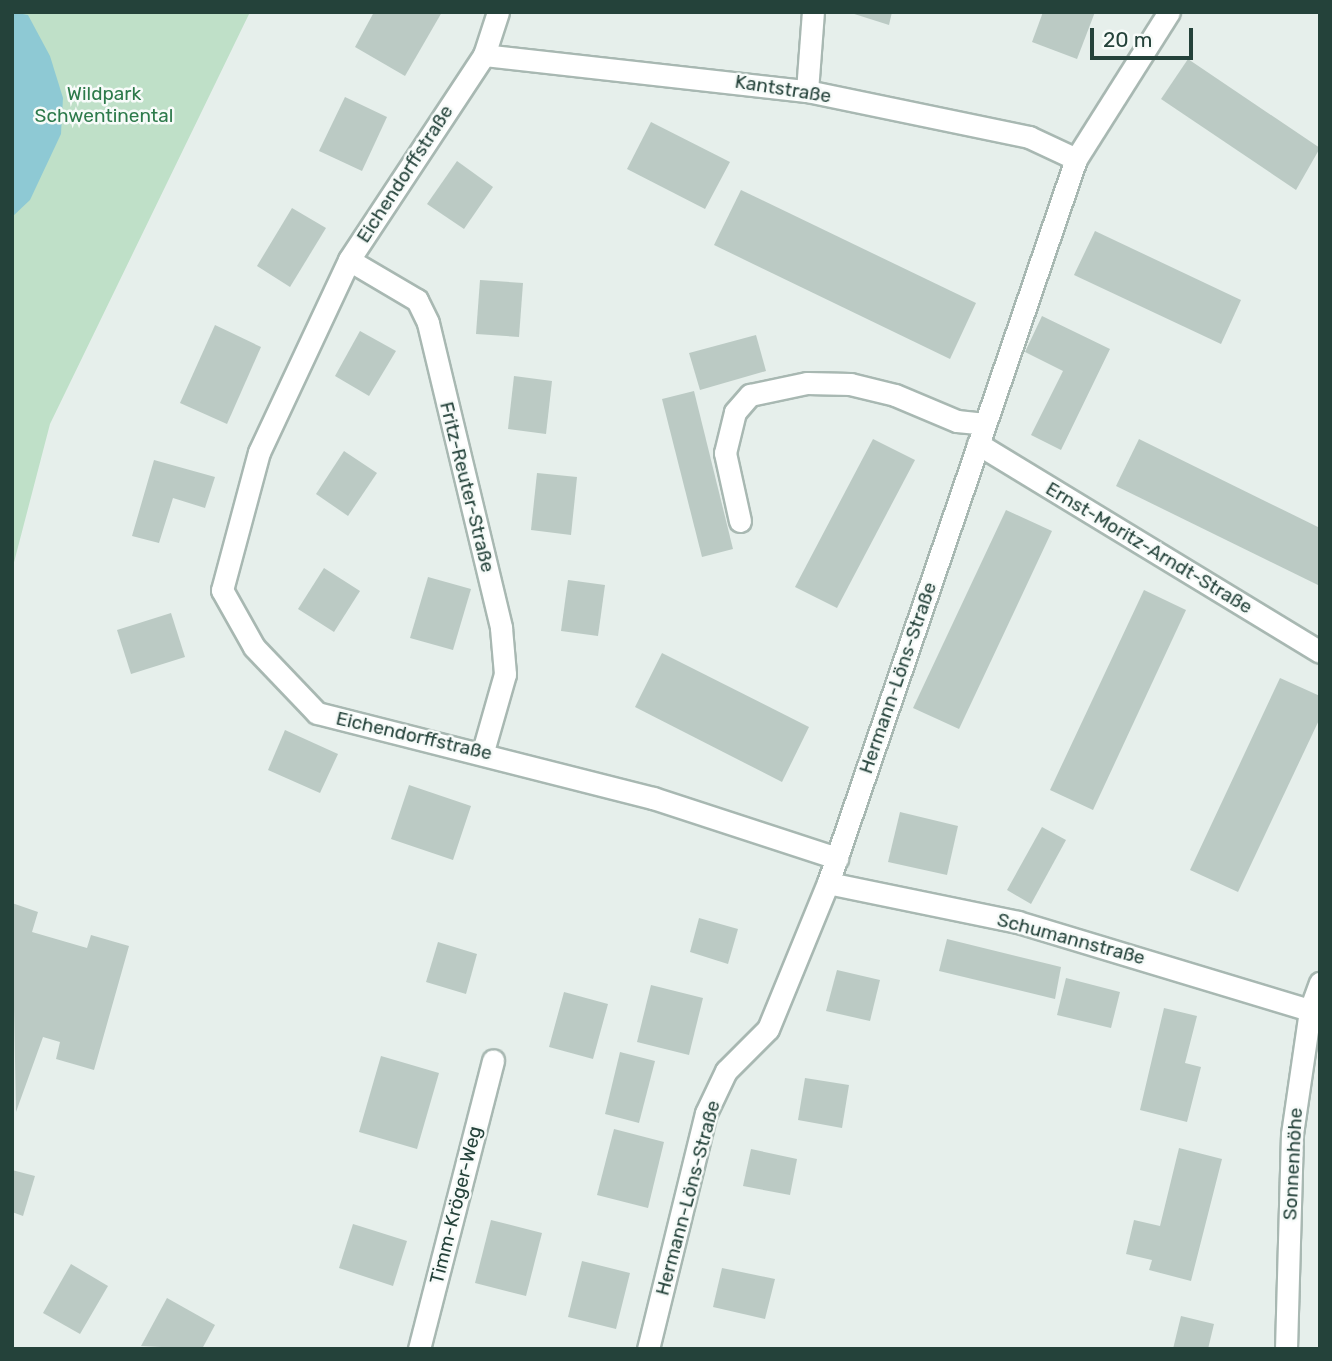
<!DOCTYPE html>
<html>
<head>
<meta charset="utf-8">
<style>
	body { margin:0 }
	#map { position:relative; width:1332px; height:1361px; overflow:hidden; background:#e6efeb; font-family:Rubik,sans-serif }
	div>[style] { position:absolute }
	[style*='--x'] { left:calc(var(--x)*1px); top:calc(var(--y)*1px); width:calc(var(--w)*1px); rotate:calc(var(--a)*1deg) }
	.green>* { inset:0; background:#bfe0c8 }
	.water>* { inset:0; background:#8ec9d4 }
	.building>* { inset:0; background:#bbcac4 }
	.roads { filter:drop-shadow(2px 0 #a8b8b2) drop-shadow(-2px 0 #a8b8b2) drop-shadow(0 2px #a8b8b2) drop-shadow(0 -2px #a8b8b2) }
	.minor>* { height:21px; margin:-10.5px; padding:0 10.5px; transform-origin:10.5px; border-radius:10.5px; background:#fff }
	span { translate:-50% -50%; white-space:nowrap; text-align:center; line-height:1.15; -webkit-text-stroke:5px #f7fbf9; paint-order:stroke }
	.street-label { font-size:19px; color:#24423a }
	.park-label { font-size:19px; color:#2d7a4b }
	.frame { position:absolute; inset:0; border:14px solid #24423a; pointer-events:none }
	.scale { position:absolute; left:1090px; top:28px; width:103px; height:32px; box-sizing:border-box; border:4px solid #24423a; border-top:0; padding-left:9px; font-size:21px; line-height:24px; white-space:nowrap; color:#24423a; -webkit-text-stroke:5px #f7fbf9; paint-order:stroke }
</style>
</head>
<body>
<div id="map">
	<div class="green">
		<div style="clip-path:polygon(12px 12px,250px 12px,50px 424px,12px 570px)"></div>
	</div>
	<div class="water">
		<div style="clip-path:polygon(12px 12px,28px 15px,50px 56px,63px 98px,61px 134px,30px 200px,12px 217px)"></div>
	</div>
	<div class="building">
		<div style="clip-path:polygon(374px 12px,442px 12px,405px 76px,355px 47px)"></div>
		<div style="clip-path:polygon(848px 12px,892px 12px,889px 25px)"></div>
		<div style="clip-path:polygon(1043px 12px,1095px 12px,1077px 59px,1032px 42px)"></div>
		<div style="clip-path:polygon(1188px 59px,1320px 148px,1296px 190px,1161px 99px)"></div>
		<div style="clip-path:polygon(345px 97px,387px 117px,362px 171px,319px 151px)"></div>
		<div style="clip-path:polygon(651px 122px,730px 162px,705px 209px,627px 169px)"></div>
		<div style="clip-path:polygon(457px 161px,493px 187px,464px 229px,427px 204px)"></div>
		<div style="clip-path:polygon(741px 190px,976px 303px,950px 359px,714px 245px)"></div>
		<div style="clip-path:polygon(292px 208px,326px 228px,290px 287px,257px 266px)"></div>
		<div style="clip-path:polygon(1095px 231px,1241px 300px,1221px 344px,1074px 275px)"></div>
		<div style="clip-path:polygon(480px 280px,523px 283px,519px 337px,476px 334px)"></div>
		<div style="clip-path:polygon(1042px 316px,1110px 349px,1061px 450px,1031px 435px,1063px 371px,1025px 352px)"></div>
		<div style="clip-path:polygon(215px 325px,261px 347px,227px 424px,180px 403px)"></div>
		<div style="clip-path:polygon(360px 331px,396px 351px,369px 396px,335px 376px)"></div>
		<div style="clip-path:polygon(756px 335px,766px 371px,700px 390px,689px 353px)"></div>
		<div style="clip-path:polygon(514px 376px,552px 381px,546px 434px,508px 429px)"></div>
		<div style="clip-path:polygon(694px 391px,733px 549px,702px 557px,662px 399px)"></div>
		<div style="clip-path:polygon(873px 439px,915px 460px,837px 608px,795px 587px)"></div>
		<div style="clip-path:polygon(1139px 439px,1320px 528px,1320px 586px,1116px 486px)"></div>
		<div style="clip-path:polygon(344px 451px,377px 473px,348px 516px,316px 494px)"></div>
		<div style="clip-path:polygon(154px 460px,215px 477px,205px 508px,173px 498px,159px 543px,132px 536px)"></div>
		<div style="clip-path:polygon(537px 473px,577px 477px,571px 535px,531px 530px)"></div>
		<div style="clip-path:polygon(1006px 510px,1052px 531px,959px 729px,913px 708px)"></div>
		<div style="clip-path:polygon(324px 568px,360px 591px,334px 632px,298px 609px)"></div>
		<div style="clip-path:polygon(428px 577px,471px 589px,453px 650px,410px 638px)"></div>
		<div style="clip-path:polygon(568px 580px,605px 585px,598px 636px,561px 631px)"></div>
		<div style="clip-path:polygon(1144px 590px,1186px 610px,1093px 810px,1050px 790px)"></div>
		<div style="clip-path:polygon(171px 613px,185px 657px,131px 674px,117px 630px)"></div>
		<div style="clip-path:polygon(662px 653px,809px 727px,782px 782px,635px 707px)"></div>
		<div style="clip-path:polygon(1280px 678px,1320px 696px,1320px 718px,1238px 892px,1190px 870px)"></div>
		<div style="clip-path:polygon(285px 730px,338px 754px,320px 793px,268px 770px)"></div>
		<div style="clip-path:polygon(409px 785px,471px 806px,453px 860px,391px 839px)"></div>
		<div style="clip-path:polygon(900px 812px,958px 826px,947px 875px,888px 862px)"></div>
		<div style="clip-path:polygon(1042px 827px,1066px 840px,1031px 904px,1007px 890px)"></div>
		<div style="clip-path:polygon(12px 903px,38px 912px,32px 932px,87px 948px,91px 935px,129px 946px,94px 1070px,56px 1059px,60px 1042px,43px 1037px,16px 1112px)"></div>
		<div style="clip-path:polygon(699px 918px,738px 929px,728px 964px,690px 952px)"></div>
		<div style="clip-path:polygon(947px 939px,1061px 967px,1055px 999px,939px 971px)"></div>
		<div style="clip-path:polygon(438px 942px,477px 954px,466px 994px,426px 982px)"></div>
		<div style="clip-path:polygon(837px 970px,880px 980px,870px 1021px,826px 1011px)"></div>
		<div style="clip-path:polygon(1066px 978px,1120px 992px,1111px 1028px,1057px 1015px)"></div>
		<div style="clip-path:polygon(651px 985px,703px 998px,689px 1055px,637px 1042px)"></div>
		<div style="clip-path:polygon(564px 992px,608px 1004px,593px 1059px,549px 1047px)"></div>
		<div style="clip-path:polygon(1164px 1008px,1197px 1016px,1185px 1063px,1201px 1067px,1187px 1122px,1140px 1110px)"></div>
		<div style="clip-path:polygon(620px 1052px,655px 1061px,639px 1123px,605px 1114px)"></div>
		<div style="clip-path:polygon(381px 1056px,439px 1073px,417px 1149px,359px 1132px)"></div>
		<div style="clip-path:polygon(805px 1078px,849px 1085px,842px 1128px,798px 1120px)"></div>
		<div style="clip-path:polygon(614px 1129px,664px 1142px,648px 1208px,597px 1195px)"></div>
		<div style="clip-path:polygon(1179px 1148px,1222px 1159px,1191px 1281px,1149px 1270px,1152px 1260px,1126px 1254px,1134px 1220px,1160px 1226px)"></div>
		<div style="clip-path:polygon(751px 1149px,797px 1159px,790px 1195px,743px 1186px)"></div>
		<div style="clip-path:polygon(12px 1170px,35px 1176px,23px 1216px,12px 1212px)"></div>
		<div style="clip-path:polygon(491px 1220px,542px 1233px,526px 1296px,475px 1283px)"></div>
		<div style="clip-path:polygon(353px 1224px,407px 1241px,393px 1286px,339px 1268px)"></div>
		<div style="clip-path:polygon(582px 1261px,630px 1273px,616px 1329px,568px 1317px)"></div>
		<div style="clip-path:polygon(71px 1264px,108px 1286px,80px 1334px,43px 1313px)"></div>
		<div style="clip-path:polygon(722px 1268px,775px 1279px,765px 1319px,713px 1307px)"></div>
		<div style="clip-path:polygon(167px 1298px,215px 1325px,202px 1349px,141px 1346px)"></div>
		<div style="clip-path:polygon(1181px 1316px,1214px 1324px,1208px 1349px,1173px 1349px)"></div>
	</div>
	<div class="roads">
		<div class="minor">
			<div style="--x:498;--y:12;--w:45;--a:108"></div>
			<div style="--x:484;--y:55;--w:245;--a:123.4"></div>
			<div style="--x:349;--y:260;--w:212;--a:115.1"></div>
			<div style="--x:259;--y:452;--w:143;--a:105"></div>
			<div style="--x:222;--y:590;--w:65;--a:60.7"></div>
			<div style="--x:254;--y:647;--w:91;--a:46.3"></div>
			<div style="--x:317;--y:713;--w:347;--a:14.2"></div>
			<div style="--x:653;--y:798;--w:194;--a:18.1"></div>
			<div style="--x:484;--y:55;--w:325;--a:6.4"></div>
			<div style="--x:807;--y:91;--w:227;--a:11.7"></div>
			<div style="--x:1029;--y:137;--w:52;--a:25.1"></div>
			<div style="--x:807;--y:91;--w:79;--a:-85.7"></div>
			<div style="--x:349;--y:260;--w:79;--a:30.5"></div>
			<div style="--x:417;--y:300;--w:25;--a:64"></div>
			<div style="--x:428;--y:323;--w:314;--a:76.5"></div>
			<div style="--x:501;--y:628;--w:46;--a:85"></div>
			<div style="--x:505;--y:674;--w:80;--a:105.9"></div>
			<div style="--x:978;--y:444;--w:400;--a:31.3"></div>
			<div style="--x:740;--y:521;--w:70;--a:-102.4"></div>
			<div style="--x:725;--y:453;--w:42;--a:-76.3"></div>
			<div style="--x:735;--y:412;--w:23;--a:-49"></div>
			<div style="--x:750;--y:395;--w:58;--a:-11.9"></div>
			<div style="--x:807;--y:383;--w:43;--a:1.3"></div>
			<div style="--x:850;--y:384;--w:46;--a:13.7"></div>
			<div style="--x:895;--y:395;--w:67;--a:22.8"></div>
			<div style="--x:957;--y:421;--w:28;--a:6"></div>
			<div style="--x:828;--y:883;--w:194;--a:11.6"></div>
			<div style="--x:1018;--y:922;--w:305;--a:16.8"></div>
			<div style="--x:419;--y:1349;--w:298;--a:-75.6"></div>
			<div style="--x:648;--y:1349;--w:243;--a:-76.2"></div>
			<div style="--x:706;--y:1113;--w:47;--a:-64.5"></div>
			<div style="--x:726;--y:1071;--w:59;--a:-45"></div>
			<div style="--x:768;--y:1029;--w:158;--a:-67.7"></div>
			<div style="--x:828;--y:883;--w:765;--a:-71.09"></div>
			<div style="--x:1076;--y:159;--w:174;--a:-57.7"></div>
			<div style="--x:1286;--y:1349;--w:215;--a:-88.4"></div>
			<div style="--x:1292;--y:1134;--w:125;--a:-81.7"></div>
			<div style="--x:1310;--y:1010;--w:29;--a:-70"></div>
		</div>
	</div>
	<div class="street-label">
		<span style="left:783px;top:89px;rotate:9deg">Kantstraße</span>
		<span style="left:405px;top:174px;rotate:-57deg">Eichendorffstraße</span>
		<span style="left:467px;top:487px;rotate:76deg">Fritz-Reuter-Straße</span>
		<span style="left:1149px;top:548px;rotate:31deg">Ernst-Moritz-Arndt-Straße</span>
		<span style="left:898px;top:678px;rotate:-71deg">Hermann-Löns-Straße</span>
		<span style="left:414px;top:736px;rotate:13deg">Eichendorffstraße</span>
		<span style="left:1071px;top:939px;rotate:15deg">Schumannstraße</span>
		<span style="left:1293px;top:1164px;rotate:-87deg">Sonnenhöhe</span>
		<span style="left:688px;top:1198px;rotate:-75deg">Hermann-Löns-Straße</span>
		<span style="left:456px;top:1205px;rotate:-76deg">Timm-Kröger-Weg</span>
	</div>
	<div class="park-label">
		<span style="left:104px;top:105px">Wildpark<br>Schwentinental</span>
	</div>
	<div class="frame"></div>
	<div class="scale">20 m</div>
</div>
</body>
</html>
